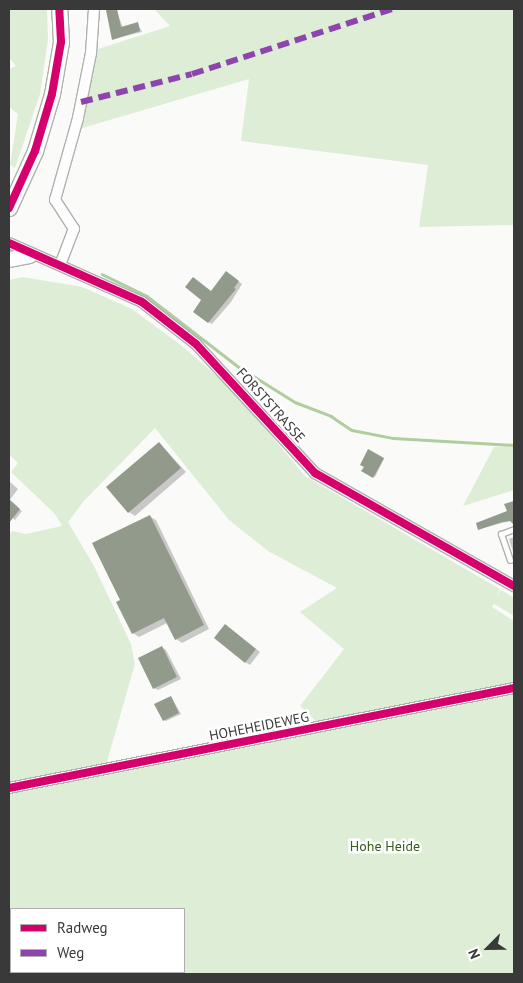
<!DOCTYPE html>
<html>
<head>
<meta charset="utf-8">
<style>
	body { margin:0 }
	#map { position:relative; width:523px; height:983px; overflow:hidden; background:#fafbf9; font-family:"PT Sans",sans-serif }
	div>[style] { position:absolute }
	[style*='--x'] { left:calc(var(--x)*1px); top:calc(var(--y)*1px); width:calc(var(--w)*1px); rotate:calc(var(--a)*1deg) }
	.green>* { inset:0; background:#deedd5 }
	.shadow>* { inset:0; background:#0003 }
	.stream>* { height:2.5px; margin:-1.25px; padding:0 1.25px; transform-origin:1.25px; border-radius:1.25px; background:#b0cd9e }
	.building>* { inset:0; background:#929a8c }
	.roads { filter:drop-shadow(1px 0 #b0b1af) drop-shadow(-1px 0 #b0b1af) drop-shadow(0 1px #b0b1af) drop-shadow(0 -1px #b0b1af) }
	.lane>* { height:5px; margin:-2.5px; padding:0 2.5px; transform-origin:2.5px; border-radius:2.5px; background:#fefefe }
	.street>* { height:10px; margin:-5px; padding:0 5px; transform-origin:5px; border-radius:5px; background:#fefefe }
	.secondary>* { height:15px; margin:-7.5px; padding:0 7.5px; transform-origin:7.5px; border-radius:7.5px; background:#fefefe }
	.quiet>* { height:6px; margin-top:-3px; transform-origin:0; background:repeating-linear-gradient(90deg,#8e44ad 0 12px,transparent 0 18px) }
	.cycleway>* { height:8px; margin:-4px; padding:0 4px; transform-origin:4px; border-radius:4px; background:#d6006c }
	span { translate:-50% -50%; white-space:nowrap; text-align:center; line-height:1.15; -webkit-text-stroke:5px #fff; paint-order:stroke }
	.street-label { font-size:14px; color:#383938 }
	.park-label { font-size:14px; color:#375c18 }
	.frame { position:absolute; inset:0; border:10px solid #383938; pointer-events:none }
	.legend { position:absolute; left:10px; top:908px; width:175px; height:65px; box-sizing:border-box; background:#fff; border:1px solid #afb0af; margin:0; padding:6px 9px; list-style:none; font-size:15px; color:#383938 }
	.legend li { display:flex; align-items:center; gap:10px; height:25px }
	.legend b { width:25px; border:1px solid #afb0af }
	.north { position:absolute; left:463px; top:923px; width:50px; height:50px; -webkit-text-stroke:4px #fff; paint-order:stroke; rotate:247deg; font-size:14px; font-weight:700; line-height:20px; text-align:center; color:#383938 }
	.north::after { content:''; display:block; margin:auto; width:18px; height:22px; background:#383938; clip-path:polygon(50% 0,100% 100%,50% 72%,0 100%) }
</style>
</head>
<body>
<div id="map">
	<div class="green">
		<div style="clip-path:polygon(9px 9px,47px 9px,48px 40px,40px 94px,15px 168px,10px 165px,18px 114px,9px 107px,9px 69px,16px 66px,9px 58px)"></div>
		<div style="clip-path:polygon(154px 9px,514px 9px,514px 225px,419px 227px,428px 165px,241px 141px,249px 79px,79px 129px,95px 50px,170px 26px)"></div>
		<div style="clip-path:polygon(23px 277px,82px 287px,132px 309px,182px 346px,233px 390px,305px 476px,500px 589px,497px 596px,501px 590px,514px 598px,514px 616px,494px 604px,492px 607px,514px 621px,514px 682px,320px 725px,300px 706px,344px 649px,300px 612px,337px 588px,268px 551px,229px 520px,155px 428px,83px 502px,68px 522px,94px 566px,131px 644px,135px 664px,106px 765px,9px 784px,9px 535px,12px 531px,26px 534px,62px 526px,55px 514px,11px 472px,18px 463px,11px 456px,9px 458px,9px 280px)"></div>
		<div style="clip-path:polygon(514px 446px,514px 490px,463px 506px,494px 447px)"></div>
		<div style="clip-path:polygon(evenodd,514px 689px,514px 974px,9px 974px,9px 792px,514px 689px,11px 909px,184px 909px,184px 972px,11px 972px,11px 909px)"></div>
	</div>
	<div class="shadow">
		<div style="clip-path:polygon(116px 9px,123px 28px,138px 24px,142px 32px,113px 39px)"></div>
		<div style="clip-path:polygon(230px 275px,242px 284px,231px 302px,212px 324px,208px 322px,211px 292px)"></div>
		<div style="clip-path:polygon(159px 443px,186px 472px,135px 516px,129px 512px)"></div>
		<div style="clip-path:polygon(369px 451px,384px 459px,375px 477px,363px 471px)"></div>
		<div style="clip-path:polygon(9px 481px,18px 489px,9px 501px,22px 511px,15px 520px,9px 515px)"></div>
		<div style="clip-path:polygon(514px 502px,514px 520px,479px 529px,508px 512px,506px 505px)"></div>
		<div style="clip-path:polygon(149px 516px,156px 520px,209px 629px,182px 643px,176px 639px,167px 623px,139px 637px,133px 633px,122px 600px)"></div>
		<div style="clip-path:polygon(514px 537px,514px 555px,509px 539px)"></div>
		<div style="clip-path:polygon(229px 628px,260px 652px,250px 665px,245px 662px)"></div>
		<div style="clip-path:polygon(162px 647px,166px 650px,181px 679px,158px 690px,154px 688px)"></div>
		<div style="clip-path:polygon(171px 697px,181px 714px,166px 721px,164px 720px)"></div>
	</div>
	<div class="stream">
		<div style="--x:102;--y:274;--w:50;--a:26.1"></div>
		<div style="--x:147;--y:296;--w:116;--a:37.7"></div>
		<div style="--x:239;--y:367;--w:66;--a:32"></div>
		<div style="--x:295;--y:402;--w:39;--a:21"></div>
		<div style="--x:331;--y:416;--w:25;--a:34"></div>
		<div style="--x:352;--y:430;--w:42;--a:11"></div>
		<div style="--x:393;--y:438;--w:121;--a:3.3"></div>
	</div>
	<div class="building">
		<div style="clip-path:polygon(117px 9px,121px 27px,138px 22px,140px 31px,112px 40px,106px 10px)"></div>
		<div style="clip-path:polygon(226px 271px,239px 281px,234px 288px,236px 289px,208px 323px,193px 312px,201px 300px,185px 287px,193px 277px,211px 291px)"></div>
		<div style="clip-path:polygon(159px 442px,181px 468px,128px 513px,106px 487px)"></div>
		<div style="clip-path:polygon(368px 449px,384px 458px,373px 478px,361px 471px,364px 467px,360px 465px)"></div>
		<div style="clip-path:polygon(9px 499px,20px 509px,9px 523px)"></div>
		<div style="clip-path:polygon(514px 501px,514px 525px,510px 521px,502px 522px,478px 530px,476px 523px,507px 511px,504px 504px)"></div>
		<div style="clip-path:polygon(150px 515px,204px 625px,175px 640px,164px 618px,132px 634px,116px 602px,120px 600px,92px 543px)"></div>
		<div style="clip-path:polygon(225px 624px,256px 649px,245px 663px,214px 638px)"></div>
		<div style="clip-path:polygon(162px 646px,177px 677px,153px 689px,138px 658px)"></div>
		<div style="clip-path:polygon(171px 696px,179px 713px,163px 721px,154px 704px)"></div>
	</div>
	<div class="roads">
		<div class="lane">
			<div style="--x:510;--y:560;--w:28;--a:-109"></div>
			<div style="--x:501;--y:534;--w:14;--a:-21"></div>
		</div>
		<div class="street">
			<div style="--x:9;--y:243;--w:145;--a:23.9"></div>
			<div style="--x:142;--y:302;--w:68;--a:37.9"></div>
			<div style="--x:196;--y:344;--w:176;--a:47.3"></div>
			<div style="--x:315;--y:473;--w:229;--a:29.6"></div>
			<div style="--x:60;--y:265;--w:39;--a:-69"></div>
			<div style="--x:74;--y:229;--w:35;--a:-123"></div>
			<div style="--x:55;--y:200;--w:85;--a:-74.3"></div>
			<div style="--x:78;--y:118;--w:66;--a:-78.7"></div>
			<div style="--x:91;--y:53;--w:44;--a:-86.1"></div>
			<div style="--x:9;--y:788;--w:515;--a:-11.2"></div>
		</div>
		<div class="secondary">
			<div style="--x:9;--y:208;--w:63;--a:-65.5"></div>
			<div style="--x:35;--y:151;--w:59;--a:-73.4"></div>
			<div style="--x:52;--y:94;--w:53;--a:-80.2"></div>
			<div style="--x:61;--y:42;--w:33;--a:-93"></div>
			<div style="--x:9;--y:259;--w:20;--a:-11"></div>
		</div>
	</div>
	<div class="quiet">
		<div style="--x:81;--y:102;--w:114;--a:-14.2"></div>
		<div style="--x:192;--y:74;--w:210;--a:-18"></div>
	</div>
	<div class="cycleway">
		<div style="--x:9;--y:208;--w:63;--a:-65.5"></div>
		<div style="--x:35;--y:151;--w:59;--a:-73.4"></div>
		<div style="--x:52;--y:94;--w:53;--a:-80.2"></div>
		<div style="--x:61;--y:42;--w:33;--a:-93"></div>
		<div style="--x:9;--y:243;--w:145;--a:23.9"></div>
		<div style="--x:142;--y:302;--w:68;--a:37.9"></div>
		<div style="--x:196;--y:344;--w:176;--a:47.3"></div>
		<div style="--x:315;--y:473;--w:229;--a:29.6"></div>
		<div style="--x:9;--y:788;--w:515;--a:-11.2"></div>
	</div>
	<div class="street-label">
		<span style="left:271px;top:405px;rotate:48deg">FORSTSTRASSE</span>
		<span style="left:259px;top:726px;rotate:-11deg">HOHEHEIDEWEG</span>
	</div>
	<div class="park-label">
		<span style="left:385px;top:846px">Hohe Heide</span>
	</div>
	<div class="frame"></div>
	<ul class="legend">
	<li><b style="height:6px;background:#d6006c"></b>Radweg</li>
	<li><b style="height:6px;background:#8e44ad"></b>Weg</li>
	</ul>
	<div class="north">N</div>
</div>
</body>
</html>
